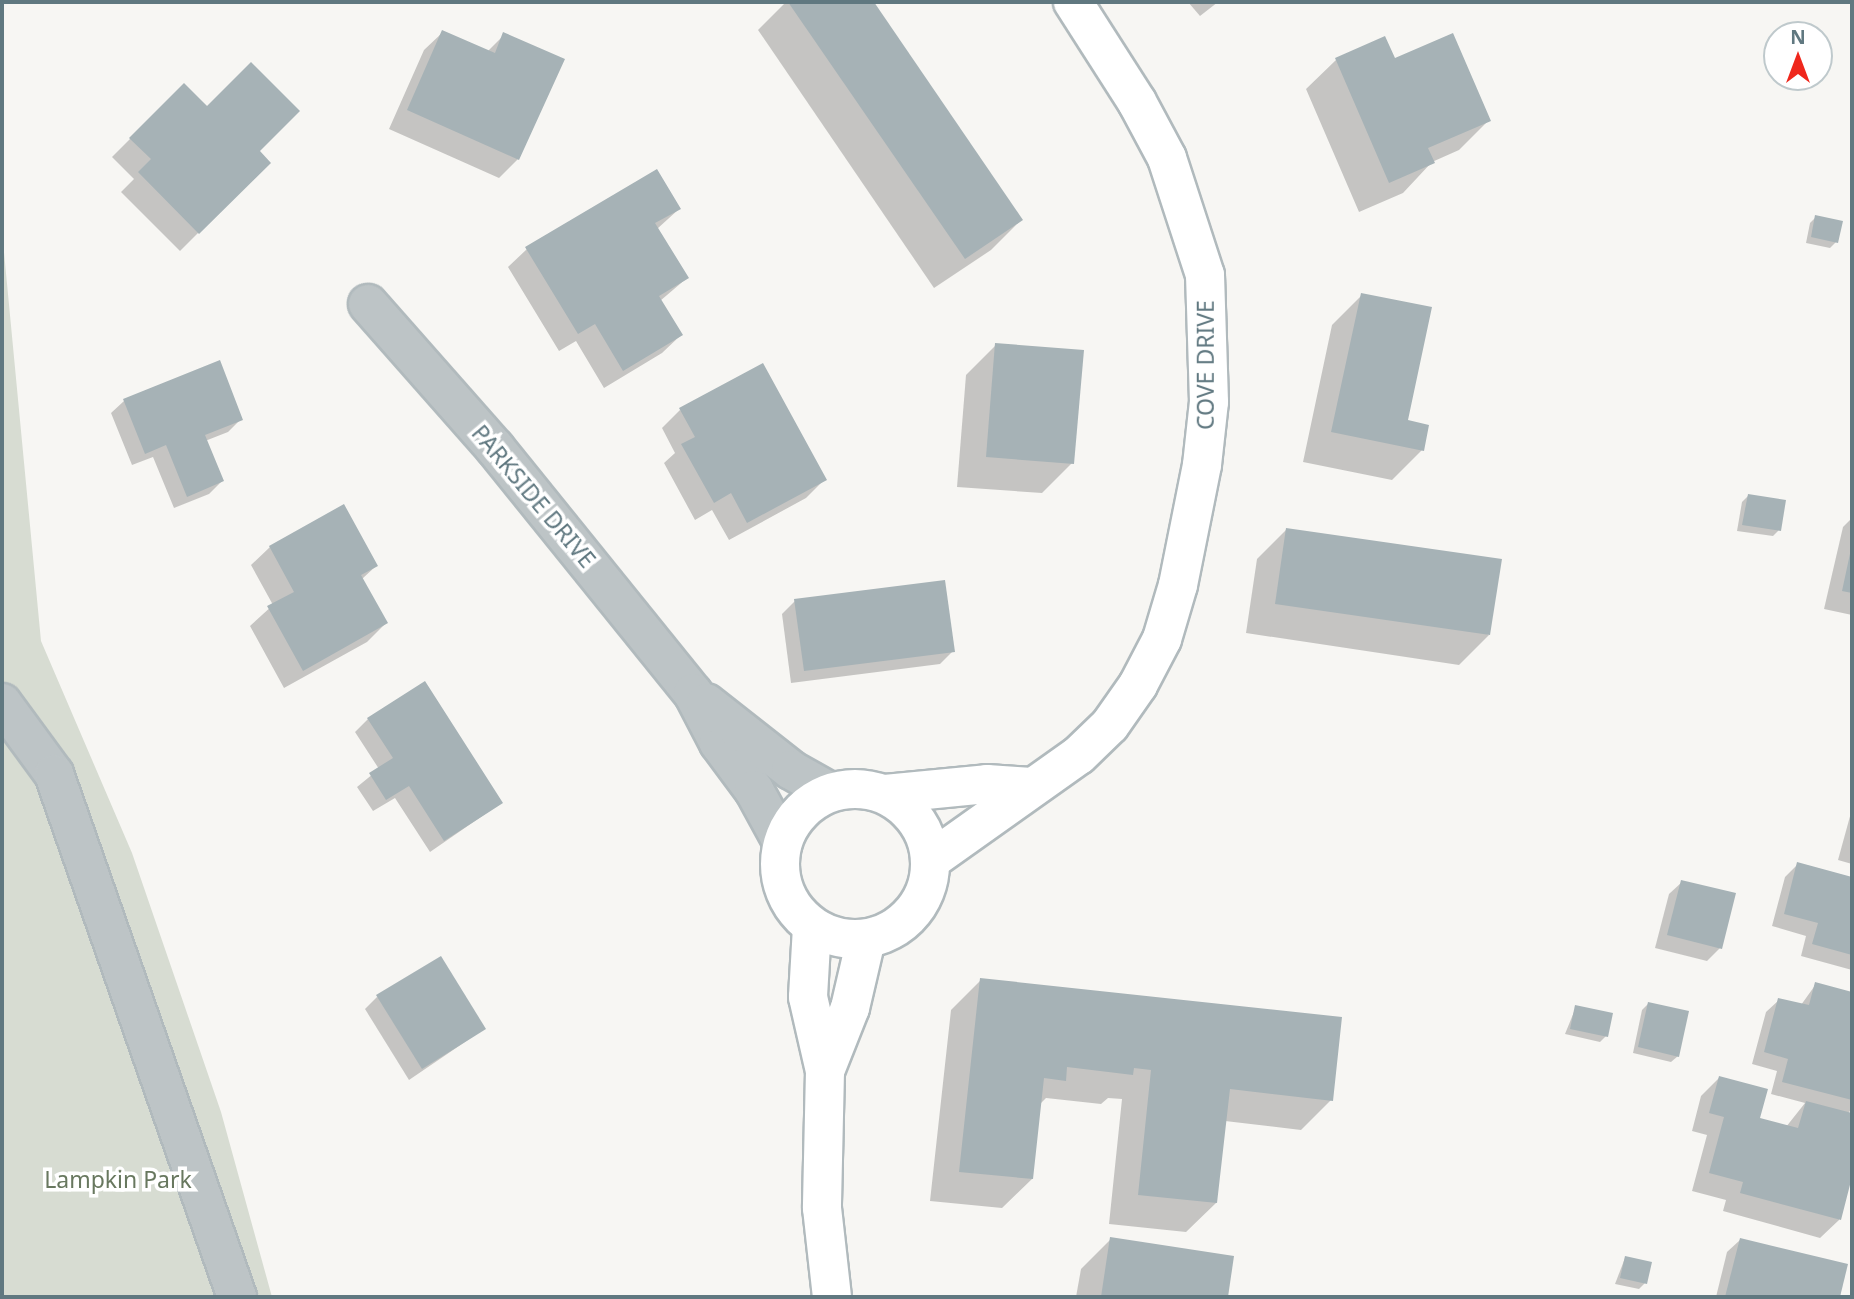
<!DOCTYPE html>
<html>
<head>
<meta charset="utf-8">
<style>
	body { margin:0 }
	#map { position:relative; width:1854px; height:1299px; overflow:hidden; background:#f7f6f3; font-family:"Noto Sans",sans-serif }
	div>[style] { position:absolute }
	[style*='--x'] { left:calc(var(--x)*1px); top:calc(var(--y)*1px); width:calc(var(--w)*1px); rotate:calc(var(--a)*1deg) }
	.green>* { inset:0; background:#d7dcd2 }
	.shadow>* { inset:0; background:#0003 }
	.building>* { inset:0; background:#a6b2b6 }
	.roads { filter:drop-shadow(2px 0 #b1babd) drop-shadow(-2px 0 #b1babd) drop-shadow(0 2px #b1babd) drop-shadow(0 -2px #b1babd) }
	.street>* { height:38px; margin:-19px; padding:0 19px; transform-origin:19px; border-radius:19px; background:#bdc4c6 }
	.secondary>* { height:38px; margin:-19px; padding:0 19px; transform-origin:19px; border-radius:19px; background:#fff }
	.secondary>.ring { margin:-19px; padding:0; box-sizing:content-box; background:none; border:38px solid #fff; border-radius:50% }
	span { translate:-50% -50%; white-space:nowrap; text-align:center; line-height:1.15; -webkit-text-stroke:7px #fff; paint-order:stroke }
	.street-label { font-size:23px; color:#607880 }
	.park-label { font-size:23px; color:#68785f }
	.frame { position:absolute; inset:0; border:4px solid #607880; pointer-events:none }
	.north { position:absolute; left:1763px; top:21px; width:70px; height:70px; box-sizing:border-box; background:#fff; border:2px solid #bfc9cc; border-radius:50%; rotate:0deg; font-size:19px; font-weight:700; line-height:28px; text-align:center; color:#607880 }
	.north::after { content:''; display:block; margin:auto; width:24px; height:32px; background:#ef271c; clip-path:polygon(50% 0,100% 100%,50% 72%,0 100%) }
</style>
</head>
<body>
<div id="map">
	<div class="green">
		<div style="clip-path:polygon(2px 231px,41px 641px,132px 853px,221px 1112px,272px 1297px,2px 1297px)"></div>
	</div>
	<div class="shadow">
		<div style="clip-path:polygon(786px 2px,872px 2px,1021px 220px,991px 250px,934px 288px,758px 30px)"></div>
		<div style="clip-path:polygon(1188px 2px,1218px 2px,1200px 16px)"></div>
		<div style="clip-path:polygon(443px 32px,487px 52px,504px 35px,518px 159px,499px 178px,389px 129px,424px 50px)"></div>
		<div style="clip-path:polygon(1336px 60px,1489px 120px,1459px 150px,1432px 162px,1403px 193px,1359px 212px,1306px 89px)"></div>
		<div style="clip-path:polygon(184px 85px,268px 163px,180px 251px,121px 192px,134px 179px,112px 157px)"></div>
		<div style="clip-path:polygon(679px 209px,657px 229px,687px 278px,660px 301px,681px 335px,662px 353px,604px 388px,576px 341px,559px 351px,508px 267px,527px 249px)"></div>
		<div style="clip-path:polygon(1816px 217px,1836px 242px,1830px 248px,1806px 243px,1810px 223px)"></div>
		<div style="clip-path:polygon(1362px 295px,1406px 422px,1422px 450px,1392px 480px,1303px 462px,1332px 325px)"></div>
		<div style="clip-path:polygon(996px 345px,1072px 463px,1042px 493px,957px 487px,966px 375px)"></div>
		<div style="clip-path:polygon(124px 401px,241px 419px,228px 432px,205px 441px,222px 481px,209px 494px,174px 508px,153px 457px,132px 465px,111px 413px)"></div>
		<div style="clip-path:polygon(680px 410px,825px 479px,806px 498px,729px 540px,712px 510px,695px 520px,664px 463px,675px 453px,662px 428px)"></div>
		<div style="clip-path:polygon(1748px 496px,1779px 530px,1773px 536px,1737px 531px,1742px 502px)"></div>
		<div style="clip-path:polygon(1852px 518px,1852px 615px,1824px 609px,1843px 527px)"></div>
		<div style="clip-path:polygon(1287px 529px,1489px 635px,1459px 665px,1246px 633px,1257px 559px)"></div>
		<div style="clip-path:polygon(270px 547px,376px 566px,362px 579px,386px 623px,367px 642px,284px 688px,250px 626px,273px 605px,251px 565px)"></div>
		<div style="clip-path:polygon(795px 601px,953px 651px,940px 664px,791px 683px,782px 614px)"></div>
		<div style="clip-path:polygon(368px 719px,501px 803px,430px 852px,395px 798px,373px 811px,357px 787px,379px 769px,355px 732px)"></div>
		<div style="clip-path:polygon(1852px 809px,1852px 864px,1838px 860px)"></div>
		<div style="clip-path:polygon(1798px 864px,1852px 879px,1852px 970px,1801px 956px,1806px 936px,1772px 926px,1785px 877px)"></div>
		<div style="clip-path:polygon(1682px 882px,1720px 948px,1707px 961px,1655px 948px,1669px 894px)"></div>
		<div style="clip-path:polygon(981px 980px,1331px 1100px,1301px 1130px,1225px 1121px,1216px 1203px,1186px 1232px,1109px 1224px,1122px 1099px,1108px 1098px,1101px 1104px,1046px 1098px,1040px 1104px,1032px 1179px,1002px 1208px,930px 1201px,951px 1010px)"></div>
		<div style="clip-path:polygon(1816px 984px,1852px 994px,1852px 1109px,1847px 1114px,1852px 1115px,1848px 1140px,1852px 1141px,1852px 1171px,1839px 1220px,1820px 1238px,1723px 1211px,1726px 1200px,1692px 1191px,1707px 1135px,1692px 1131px,1701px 1096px,1719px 1078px,1758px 1119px,1786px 1127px,1805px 1103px,1771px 1094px,1777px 1071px,1752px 1064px,1766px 1012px,1779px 1000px,1801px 1005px)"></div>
		<div style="clip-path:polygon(377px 997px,484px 1029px,409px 1080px,365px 1009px)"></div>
		<div style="clip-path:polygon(1648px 1004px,1678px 1056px,1671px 1062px,1633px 1053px,1642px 1010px)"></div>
		<div style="clip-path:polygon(1576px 1007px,1606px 1036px,1600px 1042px,1565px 1034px)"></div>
		<div style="clip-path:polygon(1111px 1239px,1232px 1258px,1226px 1297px,1076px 1297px,1081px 1269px)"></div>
		<div style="clip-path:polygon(1740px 1240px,1846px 1265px,1838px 1297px,1716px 1297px,1727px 1252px)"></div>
		<div style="clip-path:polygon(1625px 1258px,1645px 1283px,1639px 1289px,1615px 1284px)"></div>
	</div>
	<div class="building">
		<div style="clip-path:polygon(788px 2px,874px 2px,1023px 220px,965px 259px)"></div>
		<div style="clip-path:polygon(442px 30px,495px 53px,503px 32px,565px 59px,519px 160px,407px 110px)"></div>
		<div style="clip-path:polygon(1453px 33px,1491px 121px,1428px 148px,1435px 163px,1389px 183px,1335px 58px,1385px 36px,1395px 58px)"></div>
		<div style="clip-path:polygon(251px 62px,300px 111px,260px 151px,271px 163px,199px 234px,138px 172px,151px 159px,129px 138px,184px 83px,207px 106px)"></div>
		<div style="clip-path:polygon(657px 169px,681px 209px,655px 223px,689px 278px,659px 296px,683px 335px,623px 371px,595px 324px,578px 334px,525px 247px)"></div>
		<div style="clip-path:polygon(1815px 215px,1843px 221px,1838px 243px,1811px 237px)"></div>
		<div style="clip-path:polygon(1361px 293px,1432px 307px,1408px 420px,1429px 425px,1424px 451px,1331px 432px)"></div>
		<div style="clip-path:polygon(995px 343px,1084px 350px,1074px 464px,986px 457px)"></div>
		<div style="clip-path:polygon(220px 360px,243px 420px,205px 435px,224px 481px,187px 497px,166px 445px,145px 454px,123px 399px)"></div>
		<div style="clip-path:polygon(763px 363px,827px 480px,747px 523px,731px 493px,714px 503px,681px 444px,695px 437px,679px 408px)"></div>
		<div style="clip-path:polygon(1748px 494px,1786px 500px,1781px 531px,1742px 525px)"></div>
		<div style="clip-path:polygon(344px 504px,378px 566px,361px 575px,388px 623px,303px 671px,267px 606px,294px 592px,269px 546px)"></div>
		<div style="clip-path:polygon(1286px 528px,1502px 559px,1490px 635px,1275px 604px)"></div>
		<div style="clip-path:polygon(1851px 549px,1852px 550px,1852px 593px,1842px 591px)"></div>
		<div style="clip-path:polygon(945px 580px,955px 652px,804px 671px,794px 599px)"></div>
		<div style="clip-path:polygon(425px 681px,503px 803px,444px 841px,409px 786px,386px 800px,369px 773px,393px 758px,367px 718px)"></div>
		<div style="clip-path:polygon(1797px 862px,1852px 877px,1852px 955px,1812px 944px,1818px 923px,1784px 914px)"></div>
		<div style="clip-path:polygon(1681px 880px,1736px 893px,1722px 949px,1667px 935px)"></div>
		<div style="clip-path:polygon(441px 956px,486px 1029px,422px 1069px,376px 995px)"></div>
		<div style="clip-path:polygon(980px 978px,1342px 1017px,1333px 1101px,1230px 1089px,1217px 1203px,1138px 1195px,1151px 1070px,1134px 1068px,1133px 1075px,1067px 1067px,1066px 1081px,1044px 1078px,1033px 1179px,959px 1172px)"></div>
		<div style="clip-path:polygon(1815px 982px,1852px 992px,1852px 1100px,1782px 1082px,1788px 1059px,1764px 1052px,1778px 998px,1809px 1005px)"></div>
		<div style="clip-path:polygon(1648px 1002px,1689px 1011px,1679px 1057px,1638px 1047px)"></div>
		<div style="clip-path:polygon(1575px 1005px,1613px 1013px,1608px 1037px,1570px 1029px)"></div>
		<div style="clip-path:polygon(1719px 1076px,1768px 1089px,1760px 1118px,1798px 1128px,1806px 1101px,1852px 1113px,1852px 1177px,1841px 1220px,1740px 1193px,1743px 1182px,1709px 1173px,1724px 1117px,1709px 1113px)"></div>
		<div style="clip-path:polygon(1110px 1237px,1234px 1256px,1228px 1297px,1101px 1297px)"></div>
		<div style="clip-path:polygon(1740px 1238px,1848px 1264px,1840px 1297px,1725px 1297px)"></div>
		<div style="clip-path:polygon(1625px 1256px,1652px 1262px,1647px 1284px,1620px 1278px)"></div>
	</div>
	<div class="roads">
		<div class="street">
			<div style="--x:368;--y:304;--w:192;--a:48.6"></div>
			<div style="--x:495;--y:448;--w:315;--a:51.1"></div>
			<div style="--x:693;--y:693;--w:56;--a:62.5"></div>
			<div style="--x:719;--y:743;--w:59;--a:53.3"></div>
			<div style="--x:754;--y:790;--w:60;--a:61.3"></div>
			<div style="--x:2;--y:703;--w:88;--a:53.8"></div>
			<div style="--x:54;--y:774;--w:554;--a:70.71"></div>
			<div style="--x:706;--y:703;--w:108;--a:38.2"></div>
			<div style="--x:791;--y:770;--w:45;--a:29.4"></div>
		</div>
		<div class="secondary">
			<div class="ring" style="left:780px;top:789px;width:112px;height:112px"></div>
			<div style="--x:885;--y:794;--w:102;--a:-5.6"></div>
			<div style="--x:987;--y:784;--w:44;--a:3.9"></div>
			<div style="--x:931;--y:860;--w:181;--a:-35.4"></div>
			<div style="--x:1079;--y:755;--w:43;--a:-44.1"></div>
			<div style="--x:1110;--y:725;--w:49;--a:-55"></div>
			<div style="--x:1138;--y:685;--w:52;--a:-62.4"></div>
			<div style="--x:1162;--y:639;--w:56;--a:-73.5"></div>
			<div style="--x:1178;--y:585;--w:122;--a:-78.7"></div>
			<div style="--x:1202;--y:465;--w:63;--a:-83.7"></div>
			<div style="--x:1209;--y:402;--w:127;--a:-91.8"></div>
			<div style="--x:1205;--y:275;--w:123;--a:-108"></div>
			<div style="--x:1167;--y:158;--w:64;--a:-118.2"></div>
			<div style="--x:1137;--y:102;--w:119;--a:-122.6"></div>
			<div style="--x:812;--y:927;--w:70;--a:93.3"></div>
			<div style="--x:808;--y:997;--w:76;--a:77.1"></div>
			<div style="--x:825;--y:1071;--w:137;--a:91.3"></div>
			<div style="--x:822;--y:1208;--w:90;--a:83.6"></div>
			<div style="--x:825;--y:1071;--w:68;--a:-68.4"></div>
			<div style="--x:850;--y:1008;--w:71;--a:-76.9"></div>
		</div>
	</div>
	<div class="street-label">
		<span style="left:1205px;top:365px;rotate:-90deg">COVE DRIVE</span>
		<span style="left:534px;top:496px;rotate:50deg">PARKSIDE DRIVE</span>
	</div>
	<div class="park-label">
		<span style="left:118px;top:1179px">Lampkin Park</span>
	</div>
	<div class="frame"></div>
	<div class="north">N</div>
</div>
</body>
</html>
